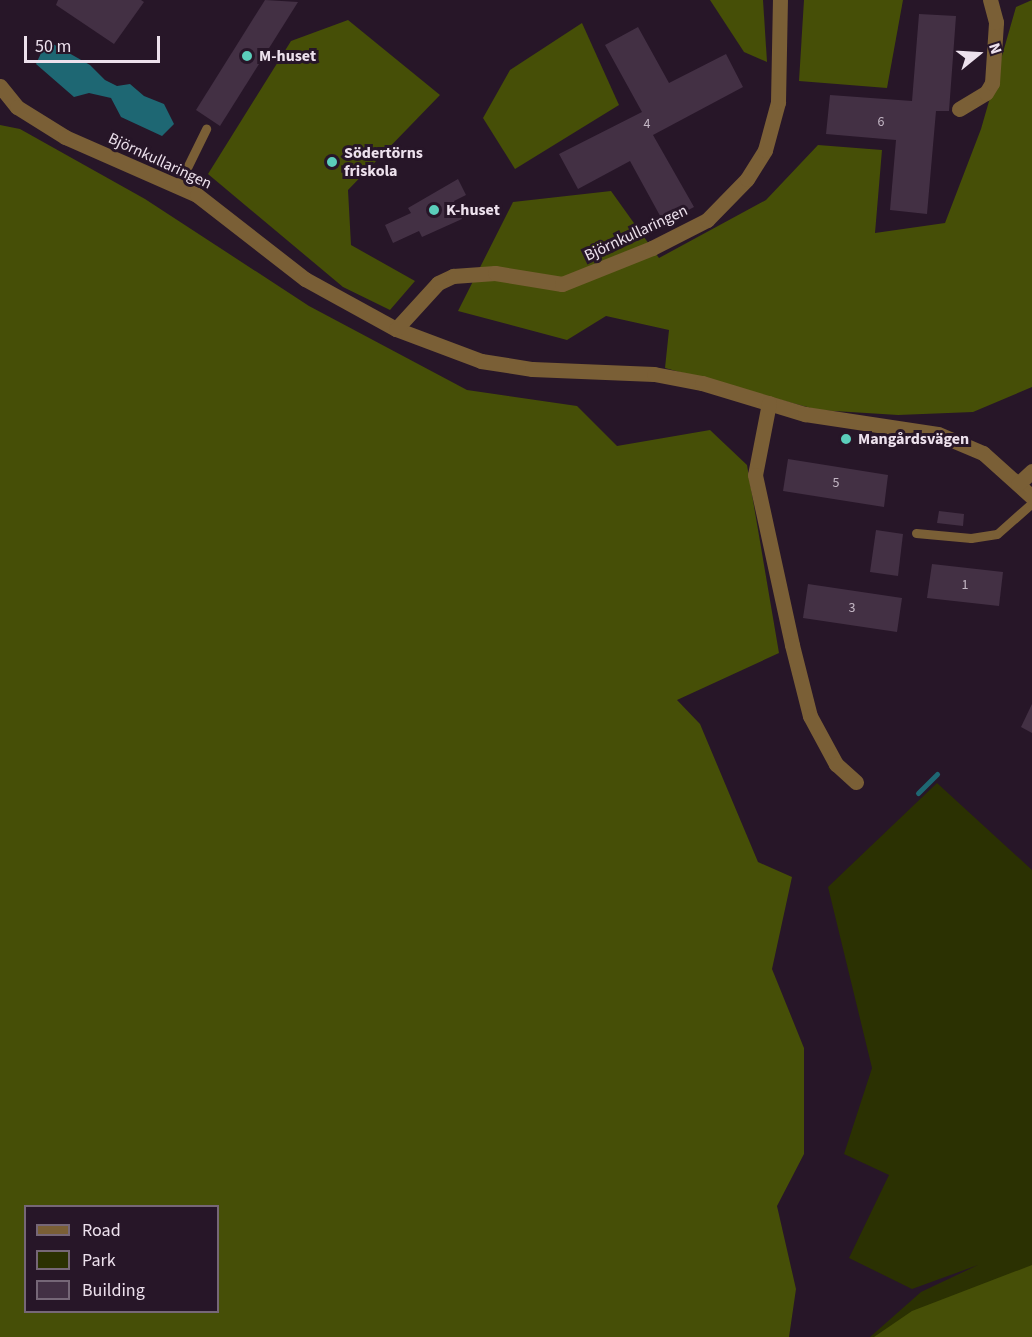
<!DOCTYPE html>
<html>
<head>
<meta charset="utf-8">
<style>
	body { margin:0 }
	#map { position:relative; width:1032px; height:1337px; overflow:hidden; background:#271628; font-family:"Source Sans 3",sans-serif }
	div>[style] { position:absolute }
	[style*='--x'] { left:calc(var(--x)*1px); top:calc(var(--y)*1px); width:calc(var(--w)*1px); rotate:calc(var(--a)*1deg) }
	.green>* { inset:0; background:#2b3102 }
	.forest>* { inset:0; background:#464f07 }
	.water>* { inset:0; background:#1e6773 }
	.stream>* { height:5px; margin:-2.5px; padding:0 2.5px; transform-origin:2.5px; border-radius:2.5px; background:#1e6773 }
	.building>* { inset:0; background:#433044 }
	.service>* { height:9px; margin:-4.5px; padding:0 4.5px; transform-origin:4.5px; border-radius:4.5px; background:#7a5f36 }
	.minor>* { height:15px; margin:-7.5px; padding:0 7.5px; transform-origin:7.5px; border-radius:7.5px; background:#7a5f36 }
	.dots>* { width:16px; height:16px; translate:-50% -50%; box-sizing:border-box; border:3px solid #271628; border-radius:50% }
	span { translate:-50% -50%; white-space:nowrap; text-align:center; line-height:1.15; -webkit-text-stroke:6px #271628; paint-order:stroke }
	.number-label { font-size:14px; color:#c2b5c3 }
	.number-label span { -webkit-text-stroke-width:0 }
	.poi-label { font-size:16px; color:#ede1ed; font-weight:700 }
	.left { translate:0 -50%; text-align:left }
	.street-label { font-size:16px; color:#ede1ed }
	.legend { position:absolute; left:24px; top:1205px; width:195px; height:108px; box-sizing:border-box; background:#271628; border:2px solid #766777; margin:0; padding:8px 10px; list-style:none; font-size:18px; color:#ede1ed }
	.legend li { display:flex; align-items:center; gap:12px; height:30px }
	.legend b { width:30px; border:2px solid #766777 }
	.north { position:absolute; left:948px; top:24px; width:60px; height:60px; -webkit-text-stroke:4px #271628; paint-order:stroke; rotate:72deg; font-size:16px; font-weight:700; line-height:24px; text-align:center; color:#ede1ed }
	.north::after { content:''; display:block; margin:auto; width:21px; height:27px; background:#ede1ed; clip-path:polygon(50% 0,100% 100%,50% 72%,0 100%) }
	.scale { position:absolute; left:24px; top:36px; width:136px; height:27px; box-sizing:border-box; border:3px solid #ede1ed; border-top:0; padding-left:8px; font-size:18px; line-height:21px; white-space:nowrap; color:#ede1ed; -webkit-text-stroke:4px #271628; paint-order:stroke }
</style>
</head>
<body>
<div id="map">
	<div class="green">
		<div style="clip-path:polygon(937px 783px,1032px 870px,1032px 1337px,870px 1337px,921px 1292px,978px 1265px,912px 1289px,849px 1258px,889px 1175px,844px 1154px,872px 1068px,828px 887px)"></div>
	</div>
	<div class="forest">
		<div style="clip-path:polygon(710px 0,763px 0,767px 62px,744px 52px)"></div>
		<div style="clip-path:polygon(804px 0,903px 0,887px 88px,799px 81px)"></div>
		<div style="clip-path:polygon(1032px 0,1032px 387px,973px 412px,898px 415px,818px 410px,665px 368px,669px 330px,606px 316px,567px 340px,458px 311px,513px 202px,611px 191px,659px 258px,766px 200px,818px 145px,882px 150px,875px 233px,945px 223px,981px 129px,1016px 7px)"></div>
		<div style="clip-path:polygon(348px 20px,440px 95px,348px 190px,351px 245px,415px 281px,390px 310px,343px 287px,208px 174px,291px 41px)"></div>
		<div style="clip-path:polygon(582px 23px,619px 105px,515px 169px,483px 118px,510px 70px)"></div>
		<div style="clip-path:polygon(evenodd,0 125px,20px 129px,145px 199px,309px 306px,467px 390px,577px 406px,617px 446px,710px 430px,747px 465px,779px 653px,677px 700px,700px 724px,758px 862px,792px 877px,772px 969px,804px 1048px,804px 1154px,777px 1206px,796px 1289px,789px 1337px,0 1337px,0 125px,26px 1206px,218px 1206px,218px 1312px,26px 1312px,26px 1206px)"></div>
		<div style="clip-path:polygon(1032px 1265px,1032px 1337px,874px 1337px,912px 1311px)"></div>
	</div>
	<div class="water">
		<div style="clip-path:polygon(53px 44px,90px 65px,105px 80px,117px 86px,130px 84px,144px 96px,164px 104px,174px 124px,162px 136px,121px 117px,111px 98px,89px 93px,74px 97px,36px 64px,42px 51px)"></div>
	</div>
	<div class="stream">
		<div style="--x:918;--y:793;--w:27;--a:-45"></div>
	</div>
	<div class="building">
		<div style="clip-path:polygon(58px 0,141px 0,144px 2px,114px 44px,56px 5px)"></div>
		<div style="clip-path:polygon(265px 0,298px 2px,220px 126px,196px 110px)"></div>
		<div style="clip-path:polygon(919px 14px,956px 16px,949px 111px,936px 111px,927px 214px,890px 210px,896px 140px,826px 134px,830px 95px,912px 101px)"></div>
		<div style="clip-path:polygon(638px 27px,669px 83px,726px 54px,743px 87px,653px 135px,694px 207px,664px 223px,630px 161px,578px 189px,559px 154px,642px 112px,605px 45px)"></div>
		<div style="clip-path:polygon(458px 179px,466px 195px,454px 201px,462px 219px,422px 237px,419px 231px,393px 243px,385px 225px,411px 213px,408px 208px)"></div>
		<div style="clip-path:polygon(788px 459px,888px 475px,884px 507px,783px 491px)"></div>
		<div style="clip-path:polygon(939px 511px,964px 514px,963px 526px,937px 523px)"></div>
		<div style="clip-path:polygon(876px 530px,903px 534px,898px 576px,870px 572px)"></div>
		<div style="clip-path:polygon(932px 564px,1003px 572px,999px 606px,927px 598px)"></div>
		<div style="clip-path:polygon(808px 584px,902px 598px,897px 632px,803px 618px)"></div>
		<div style="clip-path:polygon(1032px 704px,1032px 733px,1021px 727px)"></div>
	</div>
	<div class="service">
		<div style="--x:178;--y:186;--w:64;--a:-63.8"></div>
		<div style="--x:916;--y:533;--w:55;--a:5.2"></div>
		<div style="--x:971;--y:538;--w:26;--a:-9"></div>
		<div style="--x:997;--y:534;--w:47;--a:-41.5"></div>
	</div>
	<div class="minor">
		<div style="--x:0;--y:86;--w:27;--a:51"></div>
		<div style="--x:17;--y:107;--w:57;--a:32"></div>
		<div style="--x:65;--y:137;--w:144;--a:23.7"></div>
		<div style="--x:197;--y:195;--w:137;--a:37.9"></div>
		<div style="--x:305;--y:279;--w:104;--a:28.8"></div>
		<div style="--x:396;--y:329;--w:91;--a:20.6"></div>
		<div style="--x:481;--y:361;--w:52;--a:8.9"></div>
		<div style="--x:532;--y:369;--w:122;--a:2.3"></div>
		<div style="--x:654;--y:374;--w:49;--a:10.6"></div>
		<div style="--x:702;--y:383;--w:108;--a:16.8"></div>
		<div style="--x:805;--y:414;--w:134;--a:8.6"></div>
		<div style="--x:938;--y:434;--w:49;--a:22.9"></div>
		<div style="--x:983;--y:453;--w:66;--a:41.9"></div>
		<div style="--x:959;--y:109;--w:31;--a:-31"></div>
		<div style="--x:986;--y:93;--w:12;--a:-59"></div>
		<div style="--x:992;--y:83;--w:61;--a:-86.2"></div>
		<div style="--x:996;--y:22;--w:23;--a:-105"></div>
		<div style="--x:396;--y:329;--w:62;--a:-47.6"></div>
		<div style="--x:438;--y:283;--w:17;--a:-25"></div>
		<div style="--x:453;--y:276;--w:42;--a:-4.1"></div>
		<div style="--x:495;--y:273;--w:68;--a:9.3"></div>
		<div style="--x:562;--y:284;--w:97;--a:-21.8"></div>
		<div style="--x:652;--y:248;--w:62;--a:-27"></div>
		<div style="--x:707;--y:220;--w:57;--a:-45.7"></div>
		<div style="--x:747;--y:179;--w:34;--a:-58"></div>
		<div style="--x:765;--y:150;--w:50;--a:-74.8"></div>
		<div style="--x:778;--y:102;--w:102;--a:-88.9"></div>
		<div style="--x:769;--y:403;--w:73;--a:101"></div>
		<div style="--x:755;--y:475;--w:174;--a:77.7"></div>
		<div style="--x:792;--y:645;--w:73;--a:75.8"></div>
		<div style="--x:810;--y:716;--w:55;--a:61.6"></div>
		<div style="--x:836;--y:764;--w:27;--a:42"></div>
		<div style="--x:1018;--y:484;--w:19;--a:-43"></div>
	</div>
	<div class="dots">
		<div style="left:247px;top:56px;background:#5bcebb"></div>
		<div style="left:332px;top:162px;background:#5bcebb"></div>
		<div style="left:434px;top:210px;background:#5bcebb"></div>
		<div style="left:846px;top:439px;background:#5bcebb"></div>
	</div>
	<div class="number-label">
		<span style="left:881px;top:122px">6</span>
		<span style="left:647px;top:124px">4</span>
		<span style="left:836px;top:483px">5</span>
		<span style="left:965px;top:585px">1</span>
		<span style="left:852px;top:608px">3</span>
	</div>
	<div class="poi-label">
		<span class="left" style="left:259px;top:56px">M-huset</span>
		<span class="left" style="left:344px;top:162px">Södertörns<br>friskola</span>
		<span class="left" style="left:446px;top:210px">K-huset</span>
		<span class="left" style="left:858px;top:439px">Mangårdsvägen</span>
	</div>
	<div class="street-label">
		<span style="left:160px;top:161px;rotate:25deg">Björnkullaringen</span>
		<span style="left:636px;top:233px;rotate:-25deg">Björnkullaringen</span>
	</div>
	<ul class="legend">
	<li><b style="height:8px;background:#7a5f36"></b>Road</li>
	<li><b style="height:16px;background:#2b3102"></b>Park</li>
	<li><b style="height:16px;background:#433044"></b>Building</li>
	</ul>
	<div class="north">N</div>
	<div class="scale">50 m</div>
</div>
</body>
</html>
